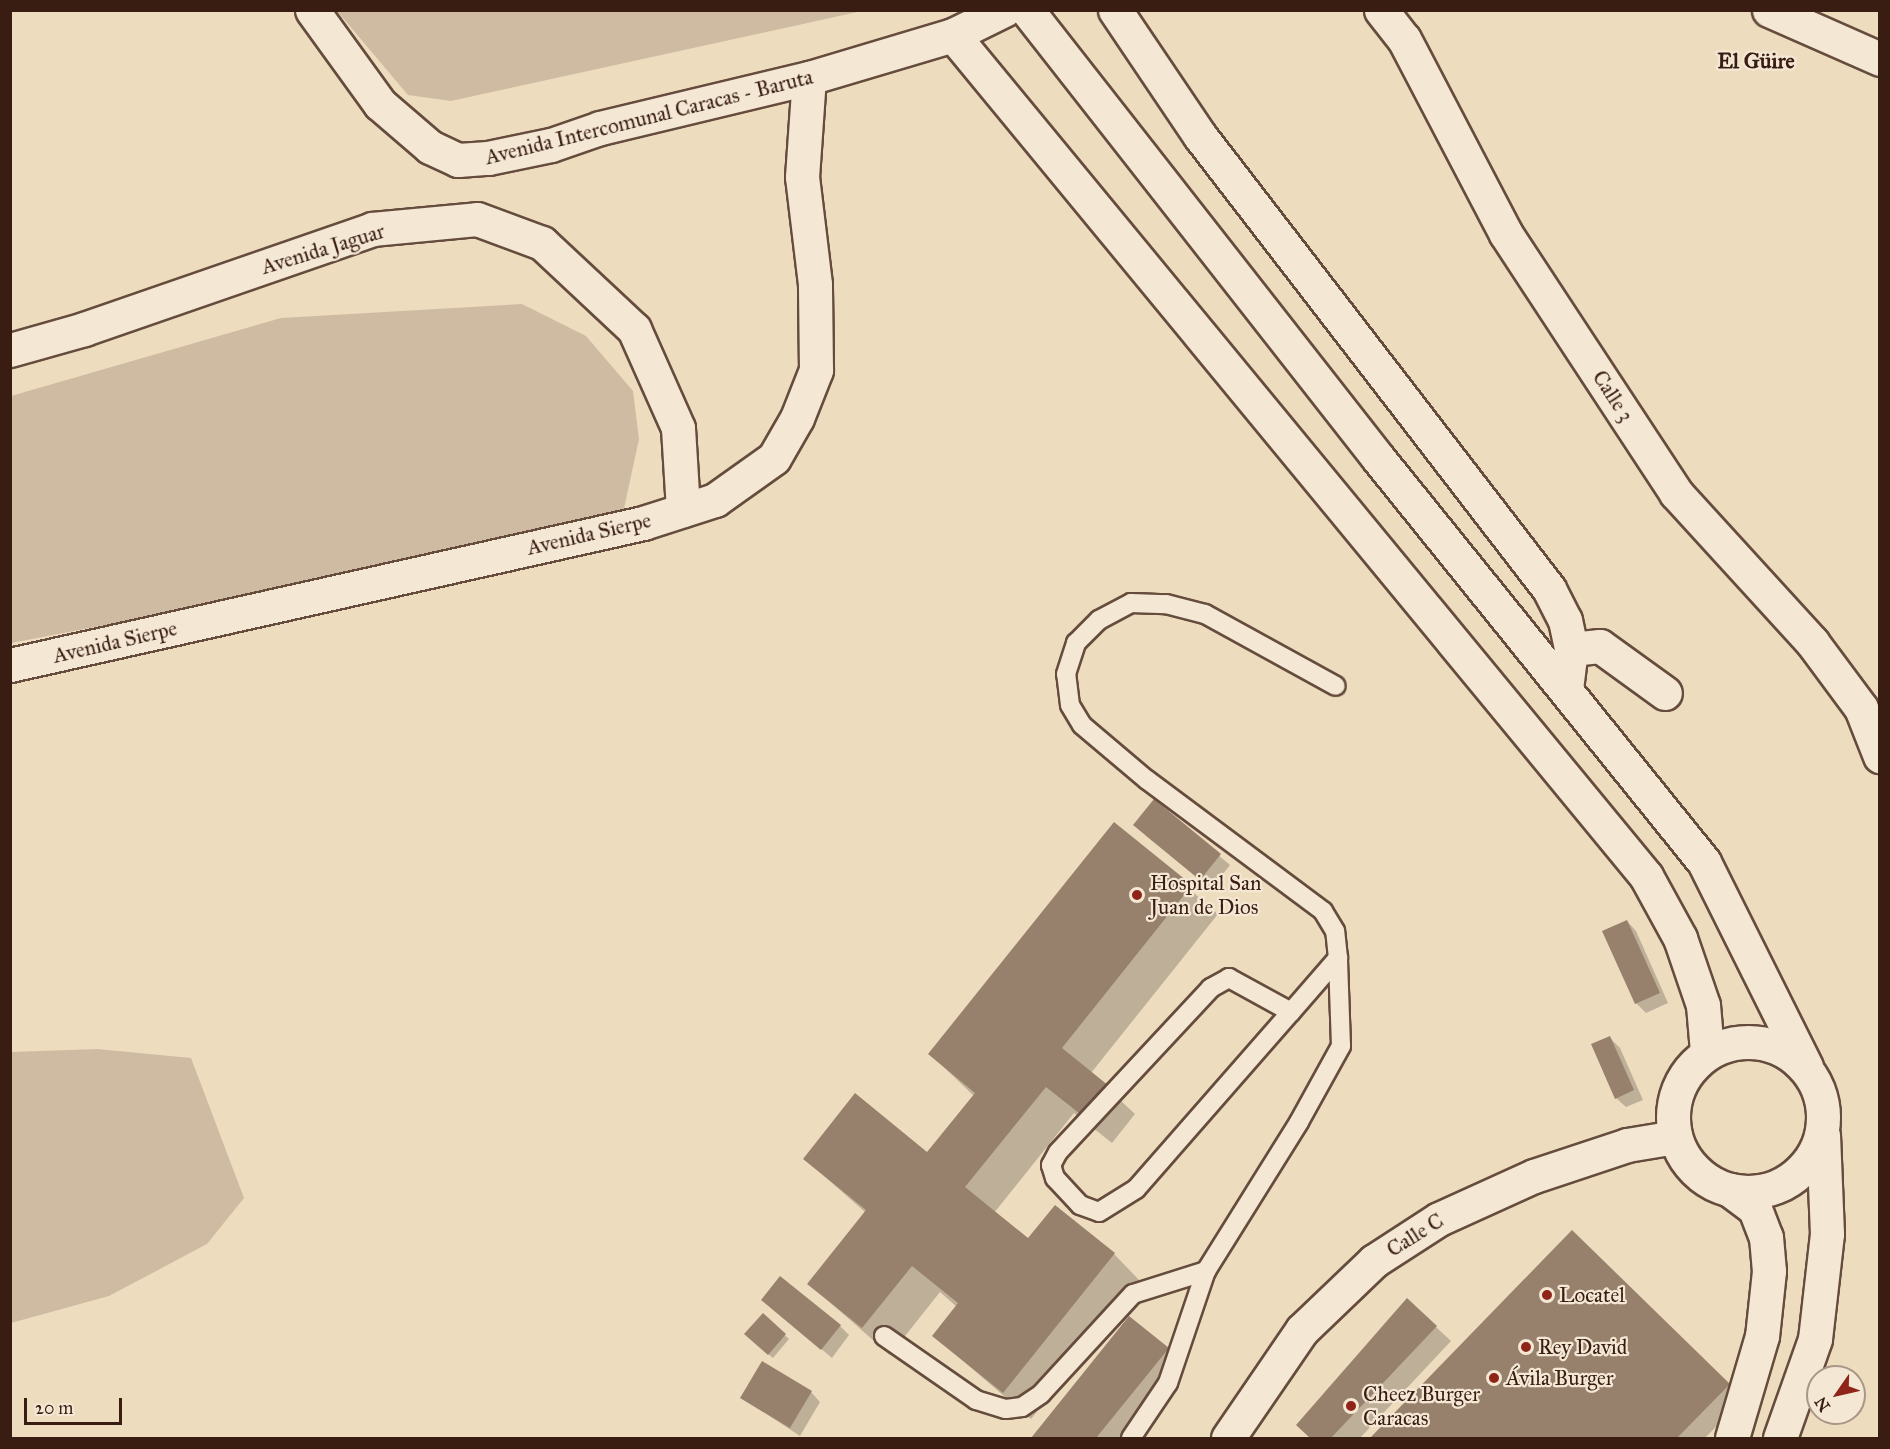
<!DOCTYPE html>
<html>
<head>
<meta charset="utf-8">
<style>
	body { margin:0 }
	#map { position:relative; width:1890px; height:1449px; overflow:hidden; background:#eedcbf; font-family:"IM FELL Great Primer",serif }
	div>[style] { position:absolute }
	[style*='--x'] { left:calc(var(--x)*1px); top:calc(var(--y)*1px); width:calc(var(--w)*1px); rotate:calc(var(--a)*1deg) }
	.green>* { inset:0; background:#cfbba2 }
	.shadow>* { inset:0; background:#0003 }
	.building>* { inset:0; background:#97806c }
	.roads { filter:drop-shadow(2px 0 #664c3d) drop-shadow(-2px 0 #664c3d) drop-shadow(0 2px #664c3d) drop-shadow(0 -2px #664c3d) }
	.lane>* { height:18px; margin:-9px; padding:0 9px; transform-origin:9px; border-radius:9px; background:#f4e8d5 }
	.street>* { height:33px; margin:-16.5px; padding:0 16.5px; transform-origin:16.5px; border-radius:16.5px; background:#f4e8d5 }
	.secondary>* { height:33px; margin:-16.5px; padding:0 16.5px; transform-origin:16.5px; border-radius:16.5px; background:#f4e8d5 }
	.secondary>.ring { margin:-16.5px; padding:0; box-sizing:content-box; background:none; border:33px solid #f4e8d5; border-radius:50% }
	.dots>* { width:16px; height:16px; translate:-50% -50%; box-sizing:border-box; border:3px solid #f4e8d5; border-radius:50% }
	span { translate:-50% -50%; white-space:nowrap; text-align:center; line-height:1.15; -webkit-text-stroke:4.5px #f4e8d5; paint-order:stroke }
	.street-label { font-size:21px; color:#391c12 }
	.poi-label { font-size:21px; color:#391c12 }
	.left { translate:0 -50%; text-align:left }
	.neighbourhood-label { font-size:22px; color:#391c12; font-weight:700 }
	.frame { position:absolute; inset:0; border:12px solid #391c12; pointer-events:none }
	.north { position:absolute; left:1806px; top:1365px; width:60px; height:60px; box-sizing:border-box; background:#f4e8d5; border:2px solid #a99687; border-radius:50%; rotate:236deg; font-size:16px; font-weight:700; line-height:24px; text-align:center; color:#391c12 }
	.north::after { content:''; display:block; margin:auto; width:21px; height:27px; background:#8f2418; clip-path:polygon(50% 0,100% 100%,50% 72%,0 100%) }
	.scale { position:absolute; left:24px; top:1398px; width:98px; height:27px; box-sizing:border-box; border:3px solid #391c12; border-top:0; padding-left:8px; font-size:18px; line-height:21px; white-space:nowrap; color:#391c12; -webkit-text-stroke:4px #f4e8d5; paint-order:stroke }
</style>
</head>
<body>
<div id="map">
	<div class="green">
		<div style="clip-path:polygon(337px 11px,862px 11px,451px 101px,408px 95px)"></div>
		<div style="clip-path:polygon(522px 304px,586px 336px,633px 391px,639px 439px,620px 527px,11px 643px,11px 396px,281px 318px)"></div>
		<div style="clip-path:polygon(97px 1049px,191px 1058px,244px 1198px,207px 1244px,109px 1296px,11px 1323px,11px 1052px)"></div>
	</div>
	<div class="shadow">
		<div style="clip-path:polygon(1155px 802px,1230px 865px,1211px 889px,1145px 835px)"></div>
		<div style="clip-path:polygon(1114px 824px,1218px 914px,1091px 1073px,1135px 1114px,1112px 1143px,1074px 1113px,994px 1213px,1028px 1240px,1114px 1254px,1141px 1282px,1031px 1419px,934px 1336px,957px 1307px,940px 1292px,890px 1355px,809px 1284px,866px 1213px,805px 1159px,928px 1154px,974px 1096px,930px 1054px)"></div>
		<div style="clip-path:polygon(1627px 921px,1636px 931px,1668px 1003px,1646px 1013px,1636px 1003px)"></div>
		<div style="clip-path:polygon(1610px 1038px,1620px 1048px,1643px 1100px,1626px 1107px,1616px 1098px)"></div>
		<div style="clip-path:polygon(1573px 1232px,1743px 1399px,1705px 1438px,1372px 1438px)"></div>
		<div style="clip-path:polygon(763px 1300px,840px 1326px,849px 1335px,832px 1358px)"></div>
		<div style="clip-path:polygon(763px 1315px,789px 1339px,773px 1358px,750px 1338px)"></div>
		<div style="clip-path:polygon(1129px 1318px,1183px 1364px,1122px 1438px,1033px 1438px)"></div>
		<div style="clip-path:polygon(1436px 1327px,1451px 1341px,1360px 1438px,1312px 1438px,1298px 1425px)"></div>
		<div style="clip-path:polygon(811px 1392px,820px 1402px,800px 1436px,742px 1398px)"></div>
	</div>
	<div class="building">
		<div style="clip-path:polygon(1154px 799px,1221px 854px,1200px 880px,1133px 825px)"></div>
		<div style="clip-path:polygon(1114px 822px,1192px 885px,1062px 1048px,1109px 1086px,1084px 1117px,1046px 1087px,965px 1187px,1028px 1238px,1055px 1205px,1115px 1253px,1003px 1393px,932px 1336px,958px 1303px,912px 1266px,862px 1328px,807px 1284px,866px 1210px,803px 1159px,855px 1093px,927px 1152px,975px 1093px,928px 1054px)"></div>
		<div style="clip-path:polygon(1627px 920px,1660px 993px,1635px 1004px,1602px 931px)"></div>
		<div style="clip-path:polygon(1610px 1036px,1634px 1090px,1615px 1099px,1591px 1044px)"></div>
		<div style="clip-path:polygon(1572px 1230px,1730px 1384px,1677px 1438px,1370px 1438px)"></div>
		<div style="clip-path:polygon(780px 1276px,841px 1325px,821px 1350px,761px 1300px)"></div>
		<div style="clip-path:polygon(1407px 1298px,1437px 1326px,1331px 1438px,1310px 1438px,1296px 1425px)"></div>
		<div style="clip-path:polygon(763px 1313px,786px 1334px,768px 1355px,744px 1334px)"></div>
		<div style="clip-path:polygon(1129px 1316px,1169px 1348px,1096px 1438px,1031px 1438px)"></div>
		<div style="clip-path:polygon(762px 1361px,812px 1391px,790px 1428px,740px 1398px)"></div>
	</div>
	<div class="roads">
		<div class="lane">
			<div style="--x:1291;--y:1012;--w:71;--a:-151.3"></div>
			<div style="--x:1229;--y:978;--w:21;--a:151"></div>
			<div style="--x:1211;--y:988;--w:224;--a:133"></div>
			<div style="--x:1058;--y:1152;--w:15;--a:118"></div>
			<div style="--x:1051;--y:1165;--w:14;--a:73"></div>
			<div style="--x:1055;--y:1178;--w:37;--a:47"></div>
			<div style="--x:1080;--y:1205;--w:20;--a:20"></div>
			<div style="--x:1099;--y:1212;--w:44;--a:-31.9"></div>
			<div style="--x:1136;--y:1189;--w:235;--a:-48.8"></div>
			<div style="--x:1291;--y:1012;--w:72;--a:-49"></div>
			<div style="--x:884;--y:1336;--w:112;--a:34.8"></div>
			<div style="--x:976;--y:1400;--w:31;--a:17"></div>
			<div style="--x:1006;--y:1409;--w:16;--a:-7"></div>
			<div style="--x:1022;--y:1407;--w:23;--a:-34"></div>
			<div style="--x:1041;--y:1394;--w:136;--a:-47.4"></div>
			<div style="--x:1133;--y:1294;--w:77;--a:-17.5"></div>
			<div style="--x:1131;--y:1438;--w:66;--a:-56.1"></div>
			<div style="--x:1168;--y:1383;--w:118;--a:-71.3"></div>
			<div style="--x:1206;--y:1271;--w:176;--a:-58"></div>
			<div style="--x:1299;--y:1122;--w:87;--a:-61.1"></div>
			<div style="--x:1341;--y:1046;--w:88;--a:-92"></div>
			<div style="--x:1338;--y:958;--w:27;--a:-96"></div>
			<div style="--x:1335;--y:931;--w:23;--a:-121"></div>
			<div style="--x:1323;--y:911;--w:219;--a:-143.3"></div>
			<div style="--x:1147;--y:780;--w:85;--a:-139.8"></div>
			<div style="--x:1082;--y:725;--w:23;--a:-121"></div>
			<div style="--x:1070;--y:705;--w:31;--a:-97"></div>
			<div style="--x:1066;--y:674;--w:33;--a:-72"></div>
			<div style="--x:1076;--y:643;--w:33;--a:-45"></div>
			<div style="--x:1099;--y:620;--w:36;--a:-28"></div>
			<div style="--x:1131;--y:603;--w:35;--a:2"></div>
			<div style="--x:1166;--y:604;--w:40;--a:14.4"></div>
			<div style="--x:1205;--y:614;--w:149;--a:28.8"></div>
		</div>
		<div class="street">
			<div style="--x:312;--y:10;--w:116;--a:54.1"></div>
			<div style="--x:380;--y:104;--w:66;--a:40.7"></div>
			<div style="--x:430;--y:147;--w:31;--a:25"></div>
			<div style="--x:458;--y:160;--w:30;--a:-4"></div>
			<div style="--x:488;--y:158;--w:64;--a:-11.7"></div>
			<div style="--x:551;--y:145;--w:52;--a:-19.1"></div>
			<div style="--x:600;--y:128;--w:215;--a:-13.5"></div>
			<div style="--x:809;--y:78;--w:150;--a:-16.6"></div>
			<div style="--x:1115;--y:10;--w:152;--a:56"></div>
			<div style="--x:1200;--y:136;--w:572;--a:52.39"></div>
			<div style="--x:1549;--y:589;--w:35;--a:63"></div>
			<div style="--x:1565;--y:620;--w:30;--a:78"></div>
			<div style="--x:1571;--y:649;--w:40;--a:97.1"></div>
			<div style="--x:1381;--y:10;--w:37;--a:52"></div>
			<div style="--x:1404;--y:39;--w:220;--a:62.4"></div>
			<div style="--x:1506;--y:234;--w:310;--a:56.7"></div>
			<div style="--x:1676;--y:493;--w:202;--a:47.6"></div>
			<div style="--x:1812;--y:642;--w:82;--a:53.4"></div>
			<div style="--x:1861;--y:708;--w:52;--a:68.4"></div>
			<div style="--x:1769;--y:10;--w:121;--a:23.8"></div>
			<div style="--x:10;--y:350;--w:77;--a:-15.8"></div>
			<div style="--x:84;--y:329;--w:305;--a:-19.1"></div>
			<div style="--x:372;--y:229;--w:105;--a:-5.4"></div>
			<div style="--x:477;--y:219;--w:69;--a:20.3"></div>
			<div style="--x:542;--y:243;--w:126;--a:43.1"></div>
			<div style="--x:634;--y:329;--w:108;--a:66"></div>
			<div style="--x:678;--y:428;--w:82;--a:86.5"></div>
			<div style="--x:1571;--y:649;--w:29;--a:-6"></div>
			<div style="--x:1600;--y:646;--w:80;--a:35.9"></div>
			<div style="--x:10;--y:665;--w:649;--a:-12.64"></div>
			<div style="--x:643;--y:523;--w:76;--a:-17.7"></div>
			<div style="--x:715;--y:500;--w:72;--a:-35.4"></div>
			<div style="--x:774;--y:458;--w:46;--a:-60.1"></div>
			<div style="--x:797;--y:418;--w:52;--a:-68.4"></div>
			<div style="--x:816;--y:370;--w:86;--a:-90.7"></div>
			<div style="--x:815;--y:284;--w:108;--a:-96.9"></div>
			<div style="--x:802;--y:177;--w:99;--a:-86"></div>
			<div style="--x:1228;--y:1438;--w:131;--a:-55.6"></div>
			<div style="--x:1302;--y:1330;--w:100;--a:-43.8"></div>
			<div style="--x:1374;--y:1261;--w:77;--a:-32.9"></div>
			<div style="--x:1439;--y:1219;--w:104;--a:-24.4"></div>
			<div style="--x:1534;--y:1176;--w:98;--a:-18.4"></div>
			<div style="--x:1627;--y:1145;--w:49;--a:-9.5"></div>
		</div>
		<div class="secondary">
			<div style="--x:1004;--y:10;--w:57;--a:153.9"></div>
			<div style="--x:953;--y:35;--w:1090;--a:50.51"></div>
			<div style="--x:1646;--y:876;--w:71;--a:61.3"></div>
			<div style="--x:1680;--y:938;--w:71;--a:71.1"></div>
			<div style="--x:1703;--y:1005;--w:47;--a:85.1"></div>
			<div style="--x:1027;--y:10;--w:569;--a:51.92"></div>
			<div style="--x:1378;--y:458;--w:519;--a:51.1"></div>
			<div style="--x:1704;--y:862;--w:229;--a:63.5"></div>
			<div class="ring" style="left:1673px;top:1042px;width:117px;height:117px"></div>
			<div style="--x:1730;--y:1190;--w:31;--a:37"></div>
			<div style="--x:1755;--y:1209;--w:30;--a:69"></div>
			<div style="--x:1766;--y:1237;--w:34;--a:85"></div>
			<div style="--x:1769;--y:1271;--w:65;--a:96.1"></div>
			<div style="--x:1762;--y:1336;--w:106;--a:106.4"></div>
			<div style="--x:1780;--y:1438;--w:105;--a:-70.5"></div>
			<div style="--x:1815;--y:1339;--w:106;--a:-83.5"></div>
			<div style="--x:1827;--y:1234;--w:99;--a:-92.3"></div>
		</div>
	</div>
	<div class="dots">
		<div style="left:1137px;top:895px;background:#8f2418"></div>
		<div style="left:1547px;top:1295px;background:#8f2418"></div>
		<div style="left:1526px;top:1347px;background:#8f2418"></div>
		<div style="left:1494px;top:1378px;background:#8f2418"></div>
		<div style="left:1351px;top:1406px;background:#8f2418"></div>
	</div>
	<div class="street-label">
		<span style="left:649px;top:117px;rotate:-14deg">Avenida Intercomunal Caracas - Baruta</span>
		<span style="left:323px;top:249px;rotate:-17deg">Avenida Jaguar</span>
		<span style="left:1613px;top:396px;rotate:57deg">Calle 3</span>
		<span style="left:589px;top:534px;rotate:-13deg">Avenida Sierpe</span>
		<span style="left:115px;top:642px;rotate:-13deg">Avenida Sierpe</span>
		<span style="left:1415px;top:1235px;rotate:-32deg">Calle C</span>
	</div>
	<div class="poi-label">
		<span class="left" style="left:1150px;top:895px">Hospital San<br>Juan de Dios</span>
		<span class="left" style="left:1559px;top:1295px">Locatel</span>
		<span class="left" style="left:1538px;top:1347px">Rey David</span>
		<span class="left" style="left:1506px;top:1378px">Ávila Burger</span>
		<span class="left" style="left:1363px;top:1406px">Cheez Burger<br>Caracas</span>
	</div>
	<div class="neighbourhood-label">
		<span style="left:1756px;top:61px">El Güire</span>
	</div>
	<div class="frame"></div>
	<div class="north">N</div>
	<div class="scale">20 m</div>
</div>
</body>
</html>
